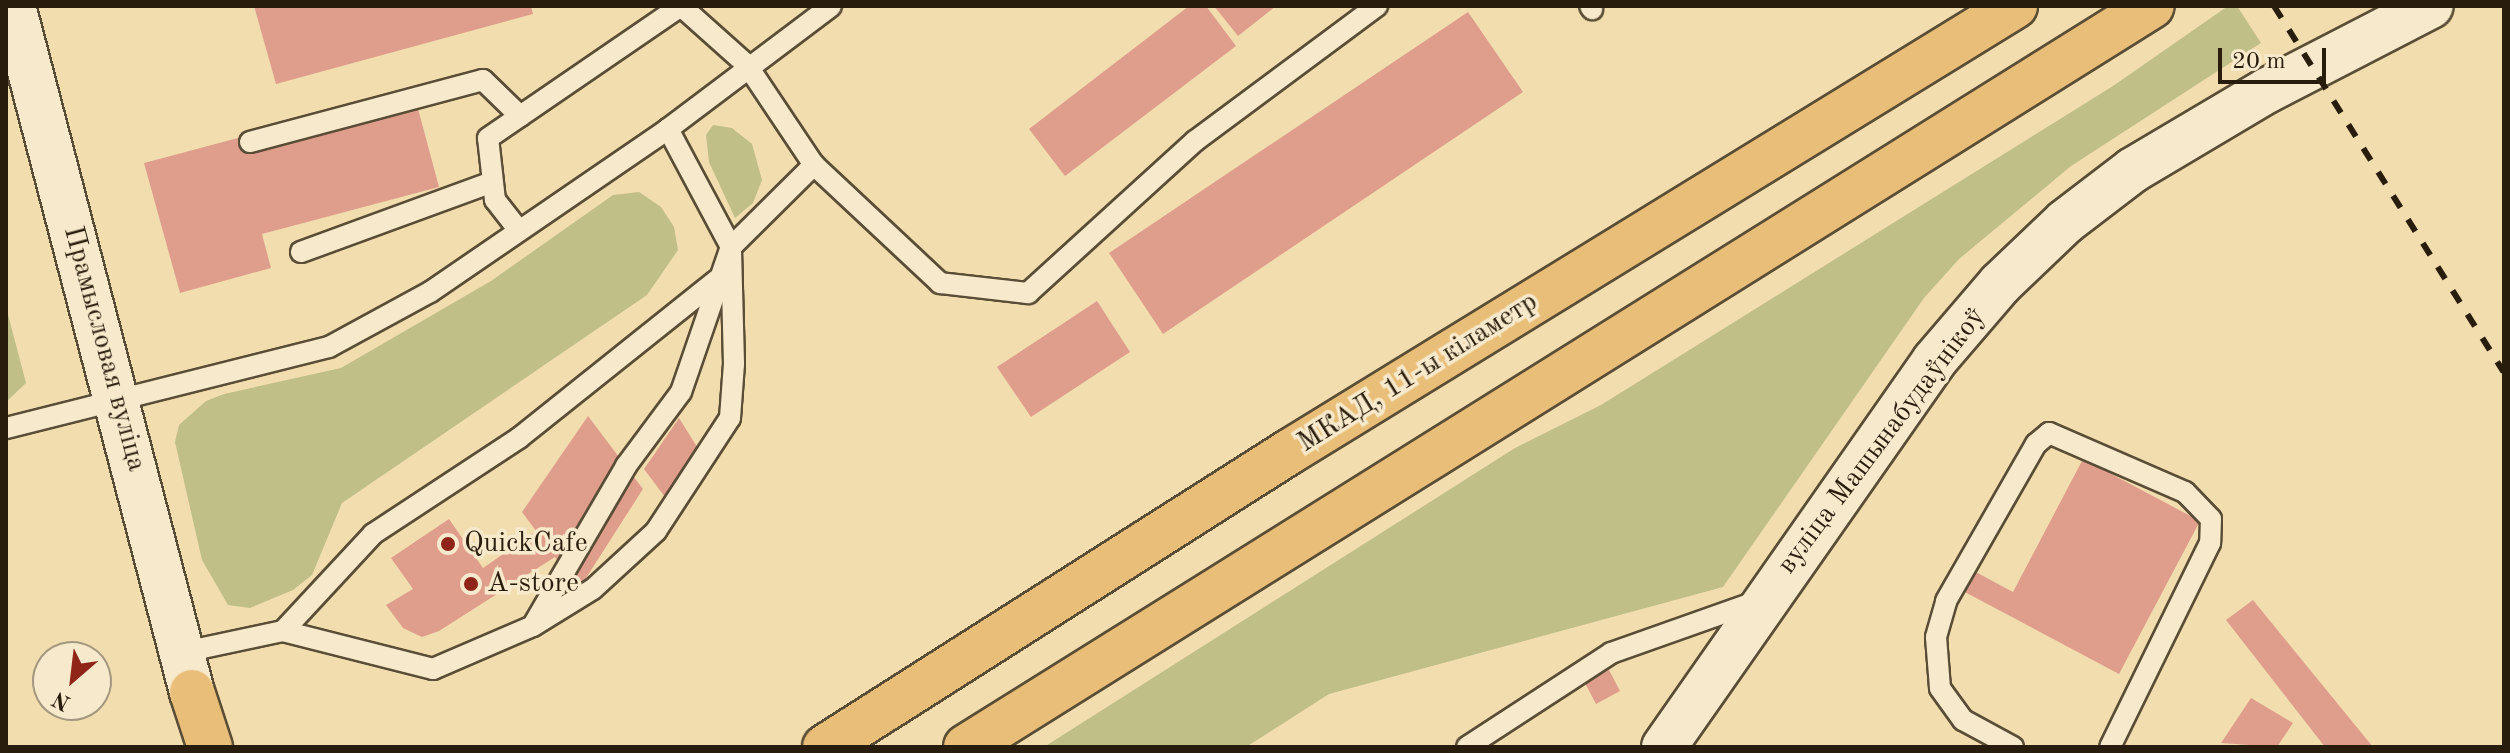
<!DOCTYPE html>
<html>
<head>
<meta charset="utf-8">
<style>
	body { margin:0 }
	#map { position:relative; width:2510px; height:753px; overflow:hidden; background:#f2ddaf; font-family:"Old Standard TT",serif }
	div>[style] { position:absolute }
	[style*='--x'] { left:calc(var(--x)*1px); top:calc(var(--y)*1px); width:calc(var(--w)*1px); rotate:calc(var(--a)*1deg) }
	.green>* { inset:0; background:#bfbf87 }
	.building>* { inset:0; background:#df9e8c }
	.roads { filter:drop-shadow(2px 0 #5a4d35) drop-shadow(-2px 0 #5a4d35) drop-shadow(0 2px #5a4d35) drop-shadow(0 -2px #5a4d35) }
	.service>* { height:20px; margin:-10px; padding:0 10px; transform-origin:10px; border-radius:10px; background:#f7e9cb }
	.secondary>* { height:44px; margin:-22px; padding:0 22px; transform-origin:22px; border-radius:22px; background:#f7e9cb }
	.trunk>* { height:44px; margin:-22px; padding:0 22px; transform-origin:22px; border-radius:22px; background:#e9be78 }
	.rail>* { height:6px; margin-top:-3px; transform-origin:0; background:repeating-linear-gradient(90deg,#281d0c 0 14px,transparent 0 28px) }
	.dots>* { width:22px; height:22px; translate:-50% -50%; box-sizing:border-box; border:4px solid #f7e9cb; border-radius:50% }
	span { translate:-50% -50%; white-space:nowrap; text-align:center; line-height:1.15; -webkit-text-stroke:7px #f7e9cb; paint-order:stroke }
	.street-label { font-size:28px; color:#281d0c }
	.poi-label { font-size:28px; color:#281d0c }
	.left { translate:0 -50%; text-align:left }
	.frame { position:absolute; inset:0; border:8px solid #281d0c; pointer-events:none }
	.north { position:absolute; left:32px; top:641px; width:80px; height:80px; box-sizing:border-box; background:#f7e9cb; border:2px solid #a4977f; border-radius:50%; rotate:208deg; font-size:22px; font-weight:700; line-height:32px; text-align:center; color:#281d0c }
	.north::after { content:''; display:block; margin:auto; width:28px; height:36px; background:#8f2418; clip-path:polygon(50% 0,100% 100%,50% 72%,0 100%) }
	.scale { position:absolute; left:2218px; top:48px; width:108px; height:36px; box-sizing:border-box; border:4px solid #281d0c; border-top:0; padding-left:10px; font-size:24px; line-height:28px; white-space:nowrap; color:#281d0c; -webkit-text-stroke:6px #f7e9cb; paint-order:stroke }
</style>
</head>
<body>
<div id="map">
	<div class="green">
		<div style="clip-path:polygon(2228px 6px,2237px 6px,2261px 43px,2071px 166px,1959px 259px,1924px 298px,1723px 587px,1329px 694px,1246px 747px,1044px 747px,1515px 448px,1601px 405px,2113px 86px)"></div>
		<div style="clip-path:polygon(713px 125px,732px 128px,752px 144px,762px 180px,753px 203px,735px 218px,709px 162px,706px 135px)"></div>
		<div style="clip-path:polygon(639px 192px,661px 207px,674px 227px,678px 250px,647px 295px,342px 503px,312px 575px,293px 590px,250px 608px,228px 605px,202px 560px,175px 442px,179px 425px,206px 401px,224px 394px,341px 368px,491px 281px,613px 195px)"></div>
		<div style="clip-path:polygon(6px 307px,26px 383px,6px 402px)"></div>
	</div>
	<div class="building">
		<div style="clip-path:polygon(254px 6px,531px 6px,533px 14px,276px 84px)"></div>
		<div style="clip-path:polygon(1189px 6px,1206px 6px,1236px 46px,1065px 176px,1029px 129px)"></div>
		<div style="clip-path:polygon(1214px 6px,1276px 6px,1238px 36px)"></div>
		<div style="clip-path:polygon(1468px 12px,1523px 92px,1163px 334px,1109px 253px)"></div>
		<div style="clip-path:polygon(417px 105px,439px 187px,262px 234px,271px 268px,180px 293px,144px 163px,238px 138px,242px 152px)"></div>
		<div style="clip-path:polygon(1097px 301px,1130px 352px,1031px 417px,997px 367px)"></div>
		<div style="clip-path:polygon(588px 416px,643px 489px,579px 589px,555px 557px,439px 631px,422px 637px,403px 628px,386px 605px,413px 589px,391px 558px,449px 519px,483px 568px,536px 531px,522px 512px)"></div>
		<div style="clip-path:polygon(679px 418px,699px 450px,665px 497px,644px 469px)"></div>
		<div style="clip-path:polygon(2083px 459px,2200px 521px,2119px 674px,1961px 590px,1972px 570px,2013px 592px)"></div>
		<div style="clip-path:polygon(2253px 600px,2373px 747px,2325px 747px,2226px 620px)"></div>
		<div style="clip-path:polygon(1609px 670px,1620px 691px,1596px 704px,1585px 683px)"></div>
		<div style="clip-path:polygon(2251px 698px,2293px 723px,2277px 747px,2221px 743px)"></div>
	</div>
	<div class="roads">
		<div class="service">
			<div style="--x:681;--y:6;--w:89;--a:41.8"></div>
			<div style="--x:747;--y:65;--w:120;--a:56.2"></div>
			<div style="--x:814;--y:165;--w:173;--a:43.1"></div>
			<div style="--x:940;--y:283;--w:89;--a:6.5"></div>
			<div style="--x:1028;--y:293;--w:226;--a:-42.3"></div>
			<div style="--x:1195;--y:141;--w:227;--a:-36.6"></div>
			<div style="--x:1590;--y:6;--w:4;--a:56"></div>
			<div style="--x:250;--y:142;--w:241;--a:-14.9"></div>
			<div style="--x:483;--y:80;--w:52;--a:44.2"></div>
			<div style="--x:517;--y:228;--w:36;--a:-128"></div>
			<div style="--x:495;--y:200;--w:62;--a:-96.4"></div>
			<div style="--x:488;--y:138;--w:234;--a:-34.4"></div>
			<div style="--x:301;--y:252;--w:203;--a:-20.1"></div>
			<div style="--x:6;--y:428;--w:333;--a:-14.1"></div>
			<div style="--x:329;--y:347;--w:115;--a:-28.6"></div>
			<div style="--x:430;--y:292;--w:288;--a:-34.4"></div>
			<div style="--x:668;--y:129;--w:204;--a:-37"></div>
			<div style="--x:535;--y:622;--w:181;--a:-59.7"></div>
			<div style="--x:626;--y:466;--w:92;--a:-53.4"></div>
			<div style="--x:681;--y:392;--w:153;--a:-71"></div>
			<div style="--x:731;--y:247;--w:117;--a:-44.7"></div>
			<div style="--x:283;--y:631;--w:155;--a:14.2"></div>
			<div style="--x:433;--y:669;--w:109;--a:-23.3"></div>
			<div style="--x:533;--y:626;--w:70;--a:-31.7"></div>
			<div style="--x:593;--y:589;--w:86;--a:-42.6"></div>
			<div style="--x:656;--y:531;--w:135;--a:-56.8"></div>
			<div style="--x:730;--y:418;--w:54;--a:-85.8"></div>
			<div style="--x:734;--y:364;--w:117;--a:-91.5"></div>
			<div style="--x:731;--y:247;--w:134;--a:-118.1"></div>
			<div style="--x:184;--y:652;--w:101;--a:-12"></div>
			<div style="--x:283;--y:631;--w:132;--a:-47.1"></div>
			<div style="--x:373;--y:534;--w:175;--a:-33.3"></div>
			<div style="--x:519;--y:438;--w:253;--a:-38.6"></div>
			<div style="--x:1467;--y:747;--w:172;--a:-33.1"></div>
			<div style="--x:1611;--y:653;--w:156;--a:-19.5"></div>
			<div style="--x:2013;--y:747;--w:57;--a:-151.6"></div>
			<div style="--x:1963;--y:720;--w:39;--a:-126"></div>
			<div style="--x:1940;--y:688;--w:51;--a:-94.5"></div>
			<div style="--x:1936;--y:637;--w:37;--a:-74"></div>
			<div style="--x:1946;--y:601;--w:181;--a:-60.2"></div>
			<div style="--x:2036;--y:444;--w:17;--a:-40"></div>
			<div style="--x:2049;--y:433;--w:148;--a:23.5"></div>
			<div style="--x:2185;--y:492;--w:37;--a:46"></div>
			<div style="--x:2211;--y:519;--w:24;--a:92"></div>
			<div style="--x:2210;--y:543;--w:227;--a:116.1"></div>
		</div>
		<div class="secondary">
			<div style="--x:13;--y:6;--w:709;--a:75.38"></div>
			<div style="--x:1664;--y:747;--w:471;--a:-55"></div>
			<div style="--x:1934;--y:361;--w:101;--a:-49.4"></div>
			<div style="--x:2000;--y:284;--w:90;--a:-43.6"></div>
			<div style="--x:2065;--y:222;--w:86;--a:-37.4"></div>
			<div style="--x:2133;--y:170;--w:157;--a:-30.7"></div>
			<div style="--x:2268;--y:90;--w:183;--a:-27.3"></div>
		</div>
		<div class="trunk">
			<div style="--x:192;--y:692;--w:58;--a:71.9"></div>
			<div style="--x:825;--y:747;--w:550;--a:-32.45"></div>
			<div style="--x:1289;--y:452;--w:852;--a:-31.56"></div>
			<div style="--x:966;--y:747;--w:1398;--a:-32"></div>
		</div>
	</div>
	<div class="rail">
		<div style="--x:2274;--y:6;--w:432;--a:57.9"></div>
	</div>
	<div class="dots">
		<div style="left:448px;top:544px;background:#8f2418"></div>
		<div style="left:471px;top:584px;background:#8f2418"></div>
	</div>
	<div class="street-label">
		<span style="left:104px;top:349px;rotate:75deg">Прамысловая вуліца</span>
		<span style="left:1418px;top:373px;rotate:-32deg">МКАД, 11-ы кіламетр</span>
		<span style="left:1882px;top:441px;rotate:-53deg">вуліца Машынабудаўнікоў</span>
	</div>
	<div class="poi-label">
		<span class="left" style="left:464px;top:544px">QuickCafe</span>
		<span class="left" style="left:487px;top:584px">А-store</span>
	</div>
	<div class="frame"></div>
	<div class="north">N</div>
	<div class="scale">20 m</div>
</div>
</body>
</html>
